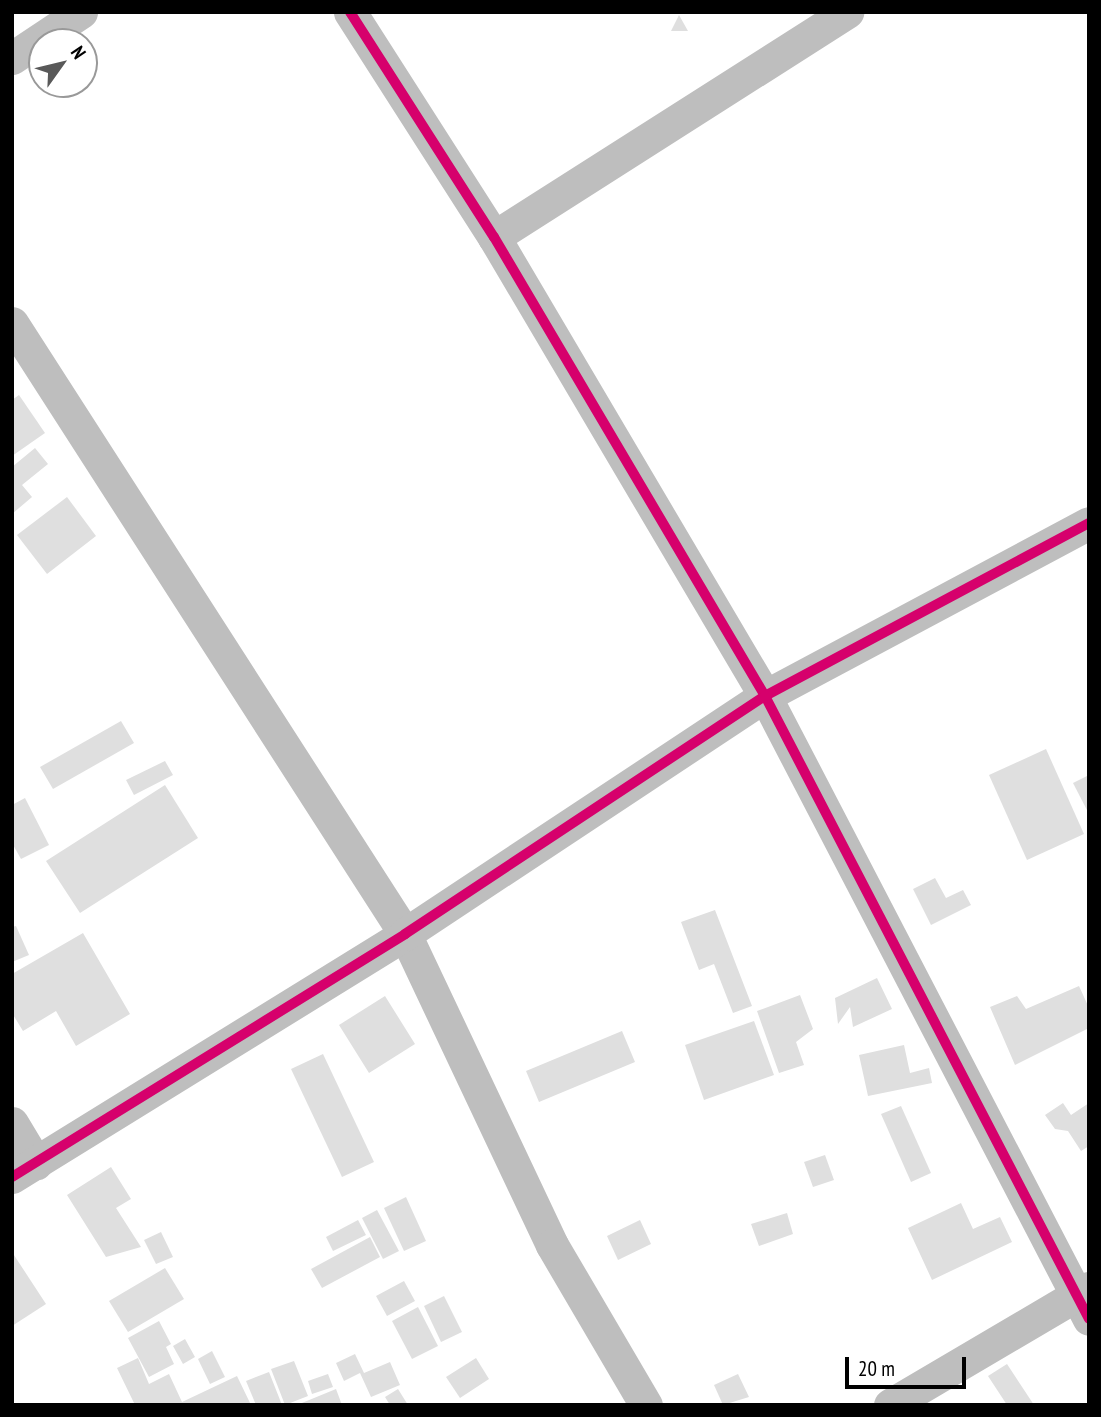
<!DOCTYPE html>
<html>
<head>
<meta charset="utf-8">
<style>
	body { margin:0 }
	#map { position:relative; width:1101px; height:1417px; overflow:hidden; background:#fff; font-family:"PT Sans Narrow",sans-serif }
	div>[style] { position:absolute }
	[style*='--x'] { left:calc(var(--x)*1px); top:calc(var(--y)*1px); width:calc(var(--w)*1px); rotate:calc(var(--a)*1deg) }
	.building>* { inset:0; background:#dfdfdf }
	.street>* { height:33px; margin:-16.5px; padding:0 16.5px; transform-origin:16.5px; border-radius:16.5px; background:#bebebe }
	.cycleway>* { height:10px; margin:-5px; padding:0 5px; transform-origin:5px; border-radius:5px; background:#d6006c }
	span { translate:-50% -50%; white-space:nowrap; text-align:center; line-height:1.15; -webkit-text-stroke:5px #fff; paint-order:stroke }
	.frame { position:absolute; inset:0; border:14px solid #000; pointer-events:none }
	.north { position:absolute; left:28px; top:28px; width:70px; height:70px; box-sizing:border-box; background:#fff; border:2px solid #999; border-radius:50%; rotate:56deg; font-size:19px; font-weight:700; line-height:28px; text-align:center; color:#000 }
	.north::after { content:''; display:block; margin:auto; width:24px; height:32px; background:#595959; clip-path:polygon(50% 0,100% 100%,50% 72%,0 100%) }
	.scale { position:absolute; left:845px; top:1357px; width:121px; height:32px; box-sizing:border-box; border:4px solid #000; border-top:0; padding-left:9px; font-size:21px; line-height:24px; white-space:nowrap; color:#000; -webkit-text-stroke:5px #fff; paint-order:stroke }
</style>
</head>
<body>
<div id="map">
	<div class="building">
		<div style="clip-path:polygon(679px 15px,688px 31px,671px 31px)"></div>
		<div style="clip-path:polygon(19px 395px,45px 433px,12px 456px,12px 400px)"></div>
		<div style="clip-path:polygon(35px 448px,48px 464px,22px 485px,32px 497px,12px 514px,12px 467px)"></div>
		<div style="clip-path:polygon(67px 497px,96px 536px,47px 574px,17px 535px)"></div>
		<div style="clip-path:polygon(121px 721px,134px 743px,53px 789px,40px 767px)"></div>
		<div style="clip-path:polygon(1046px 749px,1084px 834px,1027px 860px,989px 775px)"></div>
		<div style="clip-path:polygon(165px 761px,173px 775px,134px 795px,126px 780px)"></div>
		<div style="clip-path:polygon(1089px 775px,1089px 814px,1073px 783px)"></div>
		<div style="clip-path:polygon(165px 785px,198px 838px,80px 913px,46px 861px)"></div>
		<div style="clip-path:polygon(25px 798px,49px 845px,21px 859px,12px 843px,12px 805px)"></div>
		<div style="clip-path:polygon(935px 878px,946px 898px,963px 890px,971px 905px,931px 925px,913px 889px)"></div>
		<div style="clip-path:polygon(715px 910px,752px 1006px,733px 1013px,714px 964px,699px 970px,681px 922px)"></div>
		<div style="clip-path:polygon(16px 926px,29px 955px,12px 962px,12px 927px)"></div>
		<div style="clip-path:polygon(83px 933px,130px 1014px,76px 1046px,56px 1011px,23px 1031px,12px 1013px,12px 974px)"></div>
		<div style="clip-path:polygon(877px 978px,892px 1009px,853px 1027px,850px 1007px,838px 1024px,835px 998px)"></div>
		<div style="clip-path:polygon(1079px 986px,1089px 1008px,1089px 1028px,1015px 1065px,990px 1007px,1017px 996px,1026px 1009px)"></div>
		<div style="clip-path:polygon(800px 995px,813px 1029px,796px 1042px,804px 1065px,779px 1073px,757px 1011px)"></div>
		<div style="clip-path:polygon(385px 996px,415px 1044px,369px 1073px,339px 1025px)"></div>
		<div style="clip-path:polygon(754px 1021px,774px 1075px,704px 1100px,685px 1045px)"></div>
		<div style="clip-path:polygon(622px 1031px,635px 1062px,539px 1102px,526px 1071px)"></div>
		<div style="clip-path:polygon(904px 1045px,910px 1073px,929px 1068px,932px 1083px,868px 1096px,859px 1055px)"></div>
		<div style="clip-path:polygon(323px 1054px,374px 1162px,342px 1177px,291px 1069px)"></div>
		<div style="clip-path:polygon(1063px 1103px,1071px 1115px,1089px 1103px,1089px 1146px,1081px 1151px,1068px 1131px,1055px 1129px,1045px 1115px)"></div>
		<div style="clip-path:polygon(901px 1106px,931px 1173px,911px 1182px,881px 1114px)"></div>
		<div style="clip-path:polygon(825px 1155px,834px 1180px,813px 1187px,804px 1162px)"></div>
		<div style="clip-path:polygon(111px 1167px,131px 1199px,116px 1208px,141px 1247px,106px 1257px,67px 1195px)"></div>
		<div style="clip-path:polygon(406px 1197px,426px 1241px,404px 1251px,384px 1208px)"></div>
		<div style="clip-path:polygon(961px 1203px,973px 1229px,1000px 1217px,1012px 1242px,932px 1280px,908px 1228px)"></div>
		<div style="clip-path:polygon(377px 1210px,399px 1251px,383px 1259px,362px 1218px)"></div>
		<div style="clip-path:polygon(787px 1213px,793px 1234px,759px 1246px,751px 1224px)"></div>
		<div style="clip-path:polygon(358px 1220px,366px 1235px,333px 1251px,326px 1237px)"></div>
		<div style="clip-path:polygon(640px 1220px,651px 1244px,618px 1260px,607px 1236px)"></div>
		<div style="clip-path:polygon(161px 1232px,173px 1257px,156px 1264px,144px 1240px)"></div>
		<div style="clip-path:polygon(370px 1237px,380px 1257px,322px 1288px,311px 1269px)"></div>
		<div style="clip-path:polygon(12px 1252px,46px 1304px,12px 1326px)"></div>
		<div style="clip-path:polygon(165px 1268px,184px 1299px,128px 1332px,109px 1301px)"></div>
		<div style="clip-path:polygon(404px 1281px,415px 1301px,387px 1316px,376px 1296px)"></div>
		<div style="clip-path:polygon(444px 1296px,462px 1332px,441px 1342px,424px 1306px)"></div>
		<div style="clip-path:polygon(418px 1307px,438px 1346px,412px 1359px,392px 1321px)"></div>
		<div style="clip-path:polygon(159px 1321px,171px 1344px,166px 1347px,174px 1364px,149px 1377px,128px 1338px)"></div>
		<div style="clip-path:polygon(185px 1339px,195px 1357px,183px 1364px,173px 1346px)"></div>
		<div style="clip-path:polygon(212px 1351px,225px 1377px,210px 1384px,198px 1359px)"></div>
		<div style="clip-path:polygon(355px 1354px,364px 1373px,390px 1362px,400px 1385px,371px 1397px,360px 1373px,344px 1381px,336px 1363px)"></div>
		<div style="clip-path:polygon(138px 1358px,149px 1384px,169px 1374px,182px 1402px,237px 1376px,251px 1405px,135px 1405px,117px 1368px)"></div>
		<div style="clip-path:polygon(476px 1358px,489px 1379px,460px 1398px,446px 1377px)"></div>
		<div style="clip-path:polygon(294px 1361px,308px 1396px,285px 1405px,271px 1369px)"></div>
		<div style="clip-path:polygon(1007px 1364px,1034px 1405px,1007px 1405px,988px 1376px)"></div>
		<div style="clip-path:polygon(269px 1372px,282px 1405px,256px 1405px,246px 1381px)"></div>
		<div style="clip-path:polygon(328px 1374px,333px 1387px,312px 1394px,308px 1381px)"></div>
		<div style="clip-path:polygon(738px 1374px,749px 1397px,723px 1405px,714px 1385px)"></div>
		<div style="clip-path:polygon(336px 1389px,342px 1405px,297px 1405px)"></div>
		<div style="clip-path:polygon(398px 1389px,408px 1405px,390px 1405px,385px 1397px)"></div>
	</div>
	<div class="street">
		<div style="--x:350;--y:12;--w:267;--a:57.4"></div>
		<div style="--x:494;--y:237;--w:533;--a:59.44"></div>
		<div style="--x:765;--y:696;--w:702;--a:62.52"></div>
		<div style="--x:12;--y:58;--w:83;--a:-33.7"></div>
		<div style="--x:494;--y:237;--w:419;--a:-32.5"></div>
		<div style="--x:12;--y:323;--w:726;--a:57.25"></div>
		<div style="--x:405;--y:934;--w:344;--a:64.7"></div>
		<div style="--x:552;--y:1245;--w:186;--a:59.6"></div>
		<div style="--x:12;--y:1123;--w:47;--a:59"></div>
		<div style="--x:12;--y:1177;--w:462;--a:-31.7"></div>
		<div style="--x:405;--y:934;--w:432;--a:-33.5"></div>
		<div style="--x:765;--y:696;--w:367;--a:-28.1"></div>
		<div style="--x:890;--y:1405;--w:231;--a:-30.5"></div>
	</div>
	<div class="cycleway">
		<div style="--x:350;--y:12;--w:267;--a:57.4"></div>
		<div style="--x:494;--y:237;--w:533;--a:59.44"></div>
		<div style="--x:765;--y:696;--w:702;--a:62.52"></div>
		<div style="--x:12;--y:1177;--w:462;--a:-31.7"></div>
		<div style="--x:405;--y:934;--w:432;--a:-33.5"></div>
		<div style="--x:765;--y:696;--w:367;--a:-28.1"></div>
	</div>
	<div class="frame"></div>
	<div class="north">N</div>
	<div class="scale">20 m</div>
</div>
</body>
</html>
